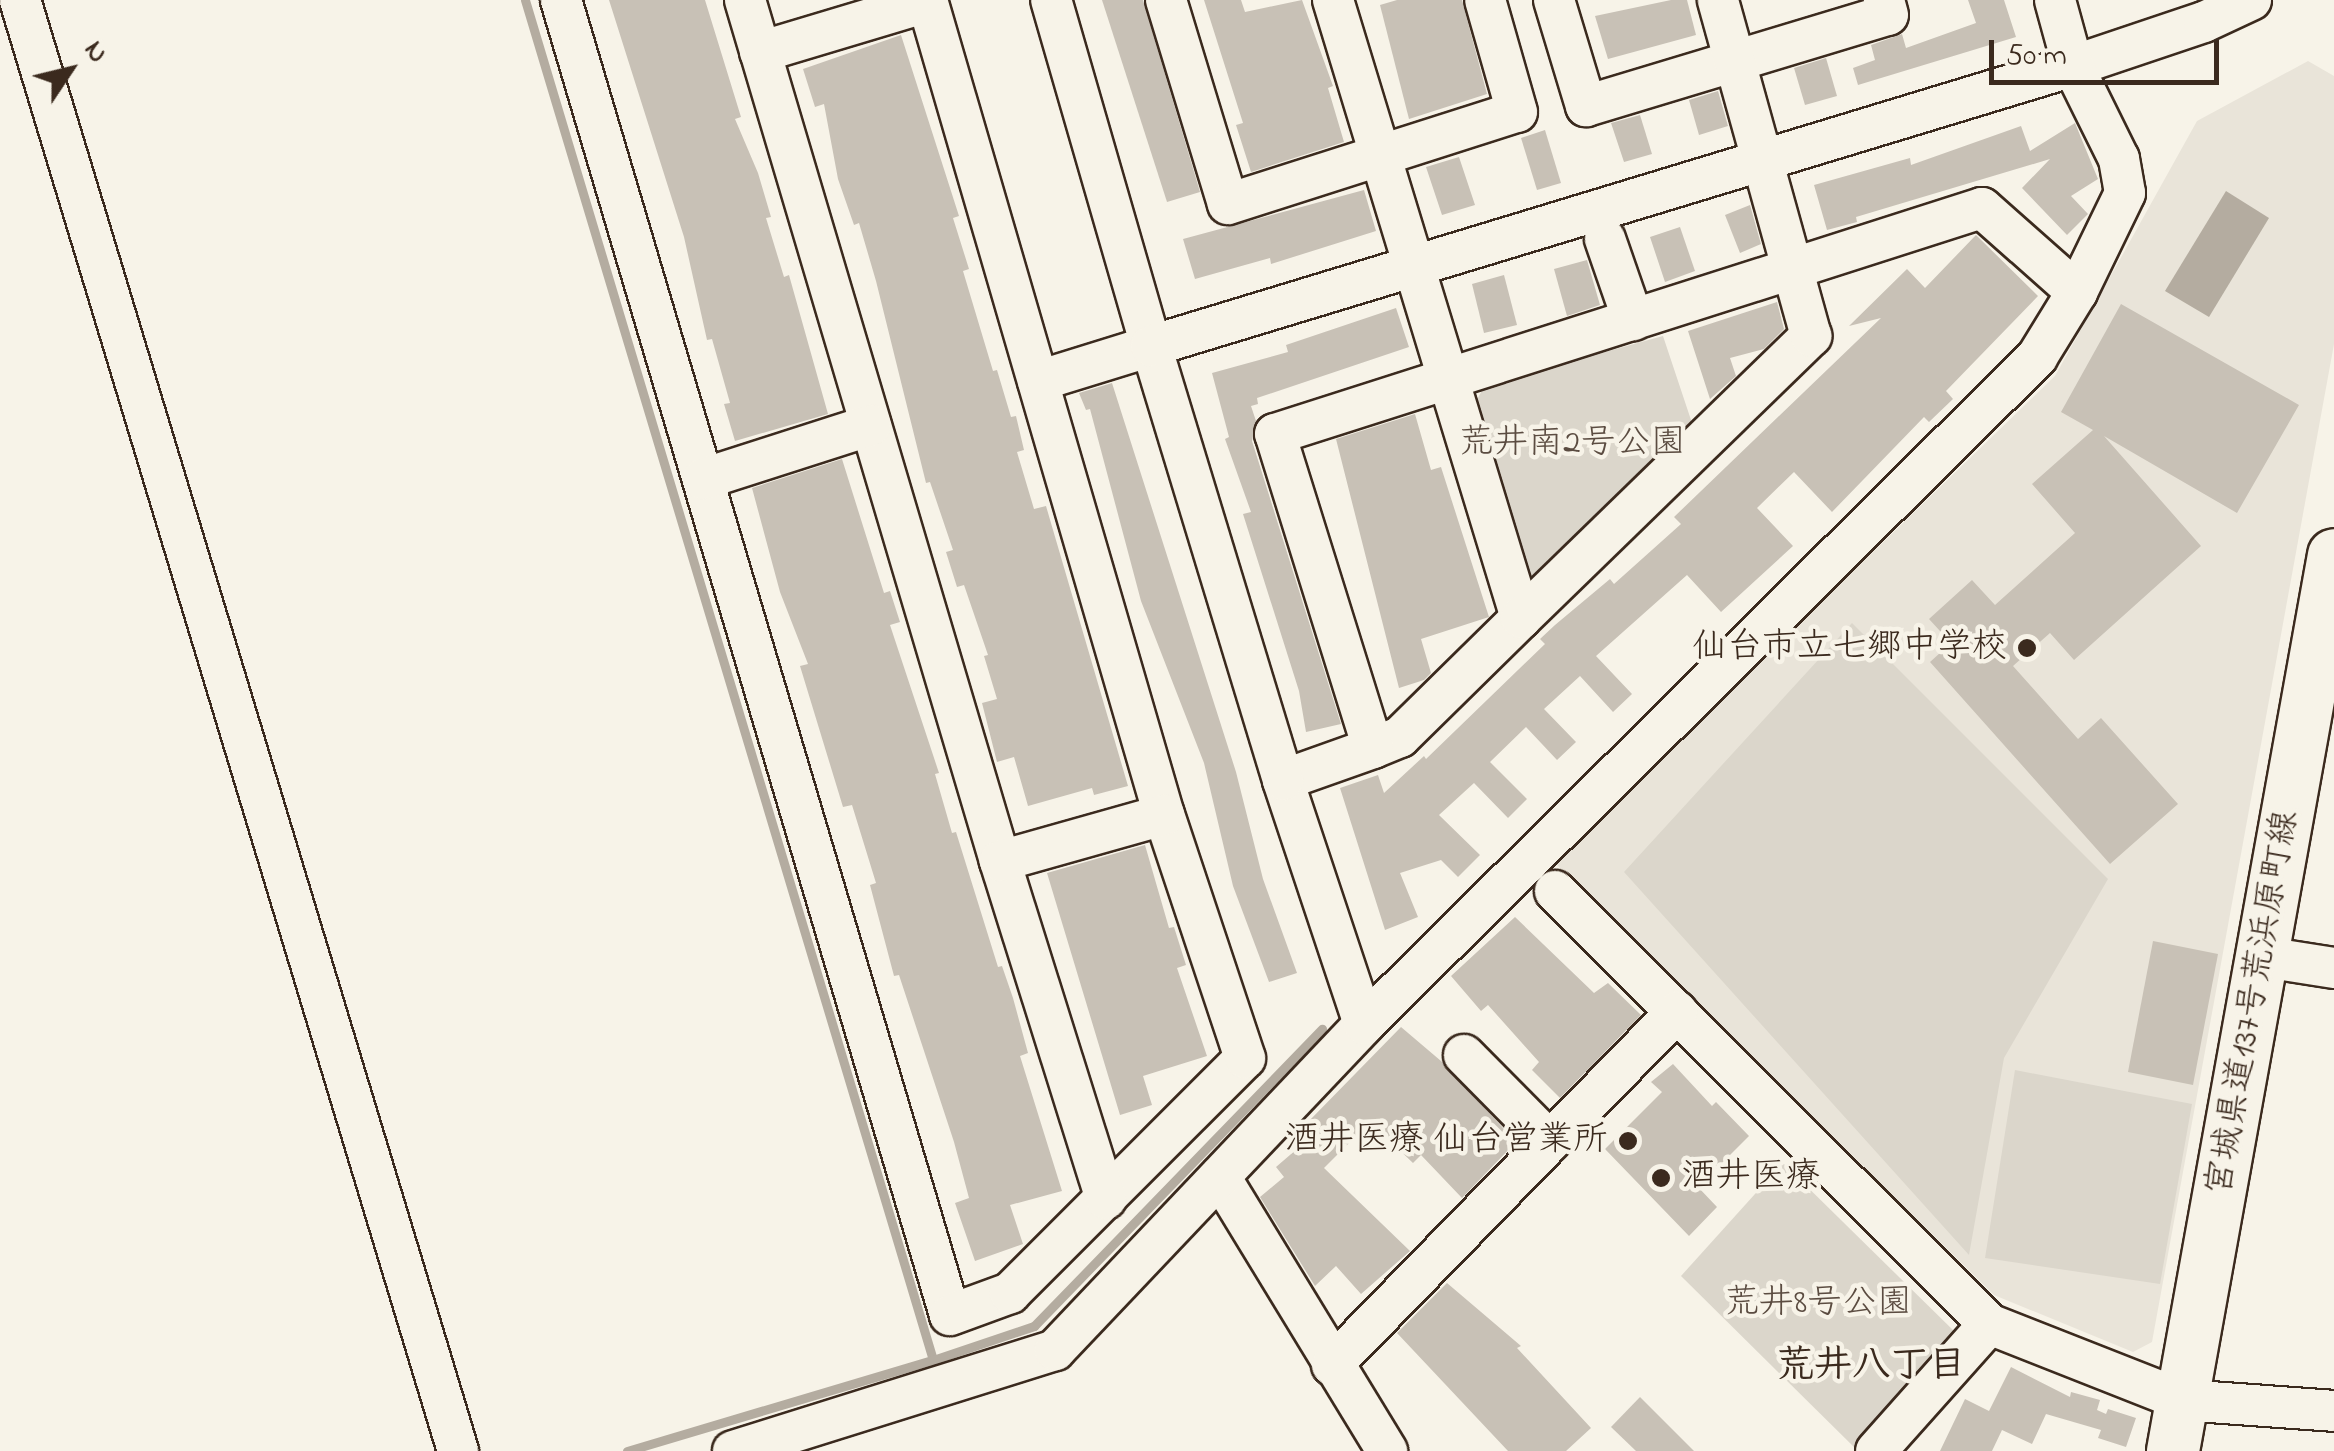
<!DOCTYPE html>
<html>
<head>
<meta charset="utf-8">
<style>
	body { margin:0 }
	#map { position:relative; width:2334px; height:1451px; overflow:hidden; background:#f7f3e8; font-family:"Indie Flower","Klee One",sans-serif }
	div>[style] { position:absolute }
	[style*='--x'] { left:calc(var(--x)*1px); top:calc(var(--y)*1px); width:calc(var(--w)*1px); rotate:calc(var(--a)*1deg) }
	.built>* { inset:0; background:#e9e4d9 }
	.green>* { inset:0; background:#dbd6cb }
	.water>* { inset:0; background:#b4aca0 }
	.stream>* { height:9px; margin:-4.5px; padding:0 4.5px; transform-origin:4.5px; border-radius:4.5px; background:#b4aca0 }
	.building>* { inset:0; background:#c8c1b6 }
	.roads { filter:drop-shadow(2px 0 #3b2a1e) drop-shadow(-2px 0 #3b2a1e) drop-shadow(0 2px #3b2a1e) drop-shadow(0 -2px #3b2a1e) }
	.minor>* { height:40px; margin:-20px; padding:0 20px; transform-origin:20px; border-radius:20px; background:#f7f3e8 }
	.major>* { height:52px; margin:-26px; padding:0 26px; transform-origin:26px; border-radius:26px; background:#f7f3e8 }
	.dots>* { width:28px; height:28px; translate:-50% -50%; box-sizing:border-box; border:5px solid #f7f3e8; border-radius:50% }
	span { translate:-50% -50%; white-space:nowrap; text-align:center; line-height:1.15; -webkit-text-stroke:9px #f7f3e8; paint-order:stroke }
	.park-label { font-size:35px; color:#5b4c41 }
	.poi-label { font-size:35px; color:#3b2a1e }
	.right { translate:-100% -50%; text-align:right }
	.left { translate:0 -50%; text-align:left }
	.street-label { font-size:35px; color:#3b2a1e }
	.neighbourhood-label { font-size:38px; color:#3b2a1e; font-weight:700 }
	.north { position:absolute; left:20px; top:20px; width:100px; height:100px; -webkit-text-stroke:8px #f7f3e8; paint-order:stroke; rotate:55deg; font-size:28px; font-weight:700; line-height:40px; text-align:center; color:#3b2a1e }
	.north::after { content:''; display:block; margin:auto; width:35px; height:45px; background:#3b2a1e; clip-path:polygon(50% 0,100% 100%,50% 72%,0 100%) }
	.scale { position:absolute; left:1989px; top:40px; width:230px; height:45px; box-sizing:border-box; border:5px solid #3b2a1e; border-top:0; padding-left:12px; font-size:30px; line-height:35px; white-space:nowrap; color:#3b2a1e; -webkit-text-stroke:8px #f7f3e8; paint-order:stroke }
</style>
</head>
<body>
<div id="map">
	<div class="built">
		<div style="clip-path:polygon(2308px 61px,2334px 76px,2334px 344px,2152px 1342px,2133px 1352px,1994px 1295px,1553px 861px,2055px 376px,2197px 121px)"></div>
	</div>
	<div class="green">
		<div style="clip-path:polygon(1663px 336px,1695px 432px,1530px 583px,1474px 405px,1485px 385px)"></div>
		<div style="clip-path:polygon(1852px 623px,2108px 879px,2004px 1058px,1969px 1255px,1624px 872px)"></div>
		<div style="clip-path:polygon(2015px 1070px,2192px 1104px,2160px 1284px,1985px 1258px)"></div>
		<div style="clip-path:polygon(1783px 1163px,1955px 1332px,1858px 1451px,1681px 1276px)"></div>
	</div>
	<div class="water">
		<div style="clip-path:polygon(2226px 191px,2269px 218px,2209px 317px,2165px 291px)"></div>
	</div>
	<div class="stream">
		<div style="--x:525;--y:0;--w:1420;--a:73.3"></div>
		<div style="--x:627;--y:1451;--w:319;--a:-16.6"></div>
		<div style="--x:933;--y:1360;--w:107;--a:-18.6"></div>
		<div style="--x:1034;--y:1326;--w:414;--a:-45.9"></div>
	</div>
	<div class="building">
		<div style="clip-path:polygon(609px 0,705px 0,741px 117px,735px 119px,758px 173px,771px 217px,766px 218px,784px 277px,789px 275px,828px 414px,735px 441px,724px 404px,730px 403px,712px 339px,707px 340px,684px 237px)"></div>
		<div style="clip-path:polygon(1102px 0,1143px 0,1200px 192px,1167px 202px)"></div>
		<div style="clip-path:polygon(1204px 0,1241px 0,1245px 12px,1302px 0,1333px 86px,1328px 88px,1344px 142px,1251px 172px,1236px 125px,1243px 123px)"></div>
		<div style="clip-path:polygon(1397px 0,1462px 0,1487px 94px,1409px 119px,1380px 5px)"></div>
		<div style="clip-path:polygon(1671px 0,1687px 0,1696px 35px,1608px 59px,1595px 16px)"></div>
		<div style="clip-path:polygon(1968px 0,2004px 0,2016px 37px,1858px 85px,1853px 68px,1875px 60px,1871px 45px,1902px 34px,1906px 48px,1976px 23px)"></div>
		<div style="clip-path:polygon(901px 35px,959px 216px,953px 218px,969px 269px,963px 271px,993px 371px,997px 370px,1011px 417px,1016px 416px,1024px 450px,1017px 452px,1034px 509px,1046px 506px,1128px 786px,1094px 795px,1092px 788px,1028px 806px,1014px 757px,997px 762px,982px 703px,997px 699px,984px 656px,988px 655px,964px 585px,957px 587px,946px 552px,953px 550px,930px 482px,926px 483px,876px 281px,859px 223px,854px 225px,838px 179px,824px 104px,815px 107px,803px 69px)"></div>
		<div style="clip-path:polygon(1826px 58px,1837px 96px,1805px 105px,1794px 68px)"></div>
		<div style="clip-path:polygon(1718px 91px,1728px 126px,1699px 135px,1689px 100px)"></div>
		<div style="clip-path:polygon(1640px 115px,1652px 154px,1624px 162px,1611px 123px)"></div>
		<div style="clip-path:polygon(2075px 123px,2098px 179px,2071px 196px,2088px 214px,2067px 235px,2022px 188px,2050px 159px,1856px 217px,1857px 222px,1827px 230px,1814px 185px,1910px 158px,1911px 165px,2021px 126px,2030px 151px)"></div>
		<div style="clip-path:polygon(1545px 130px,1561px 183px,1537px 190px,1521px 138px)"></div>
		<div style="clip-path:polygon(1459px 157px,1475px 205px,1442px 215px,1426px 167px)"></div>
		<div style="clip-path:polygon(1364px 190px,1376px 231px,1271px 264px,1270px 258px,1195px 279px,1183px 239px)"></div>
		<div style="clip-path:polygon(1750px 205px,1761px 244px,1740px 253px,1725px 215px)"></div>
		<div style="clip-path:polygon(1680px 227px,1695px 271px,1665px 282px,1650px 237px)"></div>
		<div style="clip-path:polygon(1976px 235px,2038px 296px,1946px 391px,1953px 399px,1929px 422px,1924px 417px,1832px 512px,1794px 472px,1757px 508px,1793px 546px,1721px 612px,1687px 575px,1596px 656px,1632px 694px,1613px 712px,1580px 676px,1544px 709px,1576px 742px,1557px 760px,1526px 727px,1490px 762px,1527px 799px,1508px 818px,1474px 783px,1439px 815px,1480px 855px,1458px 877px,1441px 860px,1400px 873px,1418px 917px,1385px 930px,1340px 788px,1378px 775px,1384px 793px,1424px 756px,1426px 759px,1545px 644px,1540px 639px,1555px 625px,1610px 579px,1614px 584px,1681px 524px,1674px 517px,1881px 318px,1849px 326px,1907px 269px,1925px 288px)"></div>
		<div style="clip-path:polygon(1587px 260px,1600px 305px,1567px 316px,1554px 269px)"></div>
		<div style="clip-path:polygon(1504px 275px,1517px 325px,1484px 333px,1472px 284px)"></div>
		<div style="clip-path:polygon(1777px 302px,1784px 329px,1764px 349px,1730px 358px,1736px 376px,1710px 399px,1688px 331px)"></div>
		<div style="clip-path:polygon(2121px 304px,2299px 405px,2237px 513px,2104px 436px,2201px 546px,2074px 660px,2050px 633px,2013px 666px,2078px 739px,2101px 718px,2178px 804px,2110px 864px,1930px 662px,1951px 643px,1929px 619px,1972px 580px,1995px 605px,2075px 533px,2032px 484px,2093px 430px,2061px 412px)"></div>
		<div style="clip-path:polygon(1396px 308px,1409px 347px,1257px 398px,1258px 404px,1251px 406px,1256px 421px,1252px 441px,1341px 724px,1306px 732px,1299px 691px,1243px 514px,1251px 512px,1225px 439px,1229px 437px,1212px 373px,1288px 352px,1286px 345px)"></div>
		<div style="clip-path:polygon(1112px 383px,1236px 772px,1263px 879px,1297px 973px,1269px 982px,1233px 886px,1204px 763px,1141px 601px,1090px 409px,1086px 410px,1079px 393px)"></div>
		<div style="clip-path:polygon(1415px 414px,1431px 470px,1441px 467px,1489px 617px,1421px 639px,1431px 673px,1424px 680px,1399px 688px,1336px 439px)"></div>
		<div style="clip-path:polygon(842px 459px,884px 593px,890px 591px,900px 622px,890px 625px,939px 773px,935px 774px,952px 833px,956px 832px,998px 967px,1002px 966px,1013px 998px,1028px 1053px,1020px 1056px,1062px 1191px,1010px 1205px,1023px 1244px,975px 1261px,955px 1203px,969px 1198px,954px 1142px,899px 975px,894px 976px,870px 885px,876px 883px,852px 805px,843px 807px,800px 666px,808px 664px,780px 592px,752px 488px)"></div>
		<div style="clip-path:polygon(1145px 845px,1169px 928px,1174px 927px,1186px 965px,1177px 968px,1207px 1056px,1143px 1076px,1152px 1105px,1120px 1115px,1047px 873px)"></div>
		<div style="clip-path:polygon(1515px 917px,1594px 993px,1608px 983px,1641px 1015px,1560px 1098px,1532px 1070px,1539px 1062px,1488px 1005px,1481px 1011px,1451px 976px)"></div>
		<div style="clip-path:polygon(2153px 941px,2218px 954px,2193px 1085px,2128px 1072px)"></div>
		<div style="clip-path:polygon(1401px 1027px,1441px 1061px,1516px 1142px,1462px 1198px,1421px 1155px,1413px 1163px,1370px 1122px,1324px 1168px,1410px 1251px,1361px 1294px,1336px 1266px,1315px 1286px,1260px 1197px,1284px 1177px,1276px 1167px,1319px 1130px,1309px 1121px)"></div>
		<div style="clip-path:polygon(1673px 1064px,1712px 1106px,1716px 1102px,1749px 1136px,1698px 1187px,1717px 1207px,1689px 1236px,1605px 1149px,1662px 1092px,1651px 1082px)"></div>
		<div style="clip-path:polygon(1447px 1283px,1521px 1346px,1517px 1348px,1591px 1428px,1566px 1451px,1508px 1451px,1397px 1333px)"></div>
		<div style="clip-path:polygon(2011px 1367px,2070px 1397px,2071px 1392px,2100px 1400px,2097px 1410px,2106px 1414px,2108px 1409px,2136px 1418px,2126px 1447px,2098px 1438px,2101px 1430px,2046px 1414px,2032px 1444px,2002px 1430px,1992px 1451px,1940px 1451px,1965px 1399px,1989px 1411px)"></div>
		<div style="clip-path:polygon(1640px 1397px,1694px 1451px,1636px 1451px,1611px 1427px)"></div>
	</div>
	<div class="roads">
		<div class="minor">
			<div style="--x:20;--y:0;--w:1516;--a:73.2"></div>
			<div style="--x:561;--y:0;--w:1371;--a:73.52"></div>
			<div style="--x:950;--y:1315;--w:64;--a:-20.1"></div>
			<div style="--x:1010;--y:1293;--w:332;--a:-45"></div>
			<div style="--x:1245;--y:1058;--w:256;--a:-108.4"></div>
			<div style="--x:1164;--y:815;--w:849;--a:-106.21"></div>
			<div style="--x:745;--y:0;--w:898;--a:73.5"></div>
			<div style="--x:1000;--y:861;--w:354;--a:72.6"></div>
			<div style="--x:1166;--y:0;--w:213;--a:73.1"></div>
			<div style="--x:1228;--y:204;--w:303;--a:-17.7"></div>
			<div style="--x:1517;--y:112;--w:116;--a:-105.9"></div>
			<div style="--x:1333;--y:0;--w:646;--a:73.08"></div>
			<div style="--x:1521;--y:618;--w:170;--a:135.5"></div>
			<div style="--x:1400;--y:737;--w:29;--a:158"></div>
			<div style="--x:1554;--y:0;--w:111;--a:73.2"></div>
			<div style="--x:1586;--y:106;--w:315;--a:-16.8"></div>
			<div style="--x:1888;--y:15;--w:16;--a:-105"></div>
			<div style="--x:760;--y:52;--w:174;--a:-16.7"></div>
			<div style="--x:1605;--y:239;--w:86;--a:70.9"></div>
			<div style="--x:1038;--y:381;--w:118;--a:-17.2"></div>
			<div style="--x:1151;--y:346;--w:360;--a:-106.1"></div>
			<div style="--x:703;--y:479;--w:176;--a:-17.8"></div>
			<div style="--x:1521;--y:618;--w:405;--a:-44.2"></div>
			<div style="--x:1811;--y:336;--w:349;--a:-105.5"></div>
			<div style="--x:1283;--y:780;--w:96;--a:-19.6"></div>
			<div style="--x:1373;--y:748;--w:329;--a:-107.3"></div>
			<div style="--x:1275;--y:434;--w:742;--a:-17.73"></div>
			<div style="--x:1982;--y:208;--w:127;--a:41.5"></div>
			<div style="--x:1000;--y:861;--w:170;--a:-15.7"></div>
			<div style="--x:1555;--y:891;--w:613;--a:44.93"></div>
			<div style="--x:1989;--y:1324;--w:207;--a:21.5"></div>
			<div style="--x:2182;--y:1400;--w:152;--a:4.1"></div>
			<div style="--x:2264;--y:957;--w:71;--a:8.9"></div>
			<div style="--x:1364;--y:1024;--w:257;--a:-108.4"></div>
			<div style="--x:1283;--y:780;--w:454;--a:-106.9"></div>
			<div style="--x:1151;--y:346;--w:964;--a:-16.89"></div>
			<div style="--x:2073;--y:66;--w:138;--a:-18.6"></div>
			<div style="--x:2204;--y:22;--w:52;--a:-25.1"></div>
			<div style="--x:1464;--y:1055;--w:122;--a:45.3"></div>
			<div style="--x:1220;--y:1177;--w:321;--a:58.6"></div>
			<div style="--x:1332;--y:1365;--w:494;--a:-45.7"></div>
			<div style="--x:733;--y:1451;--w:337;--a:-17.4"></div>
			<div style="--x:1055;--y:1350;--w:449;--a:-46.5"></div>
			<div style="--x:1364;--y:1024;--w:948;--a:-44.74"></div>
			<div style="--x:2037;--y:357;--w:76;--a:-58.4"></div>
			<div style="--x:2077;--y:292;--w:110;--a:-64.1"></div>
			<div style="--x:2125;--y:193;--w:35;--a:-100"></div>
			<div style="--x:2119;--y:159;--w:104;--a:-116.3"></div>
			<div style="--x:2073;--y:66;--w:68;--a:-105.3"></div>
			<div style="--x:1876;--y:1451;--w:170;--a:-48.3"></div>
		</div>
		<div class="major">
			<div style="--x:2173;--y:1451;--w:910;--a:-79.81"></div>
		</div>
	</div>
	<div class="dots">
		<div style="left:2027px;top:648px;background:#3b2a1e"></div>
		<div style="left:1628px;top:1141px;background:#3b2a1e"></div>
		<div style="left:1661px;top:1178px;background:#3b2a1e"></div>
	</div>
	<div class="park-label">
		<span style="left:1572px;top:444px">荒井南2号公園</span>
		<span style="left:1818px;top:1304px">荒井8号公園</span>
	</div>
	<div class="poi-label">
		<span class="right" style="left:2007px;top:648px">仙台市立七郷中学校</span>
		<span class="right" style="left:1608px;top:1141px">酒井医療 仙台営業所</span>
		<span class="left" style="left:1681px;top:1178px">酒井医療</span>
	</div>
	<div class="street-label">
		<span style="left:2254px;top:1003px;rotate:-80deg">宮城県道137号荒浜原町線</span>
	</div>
	<div class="neighbourhood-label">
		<span style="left:1871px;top:1368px">荒井八丁目</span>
	</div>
	<div class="north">N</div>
	<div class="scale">50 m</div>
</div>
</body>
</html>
